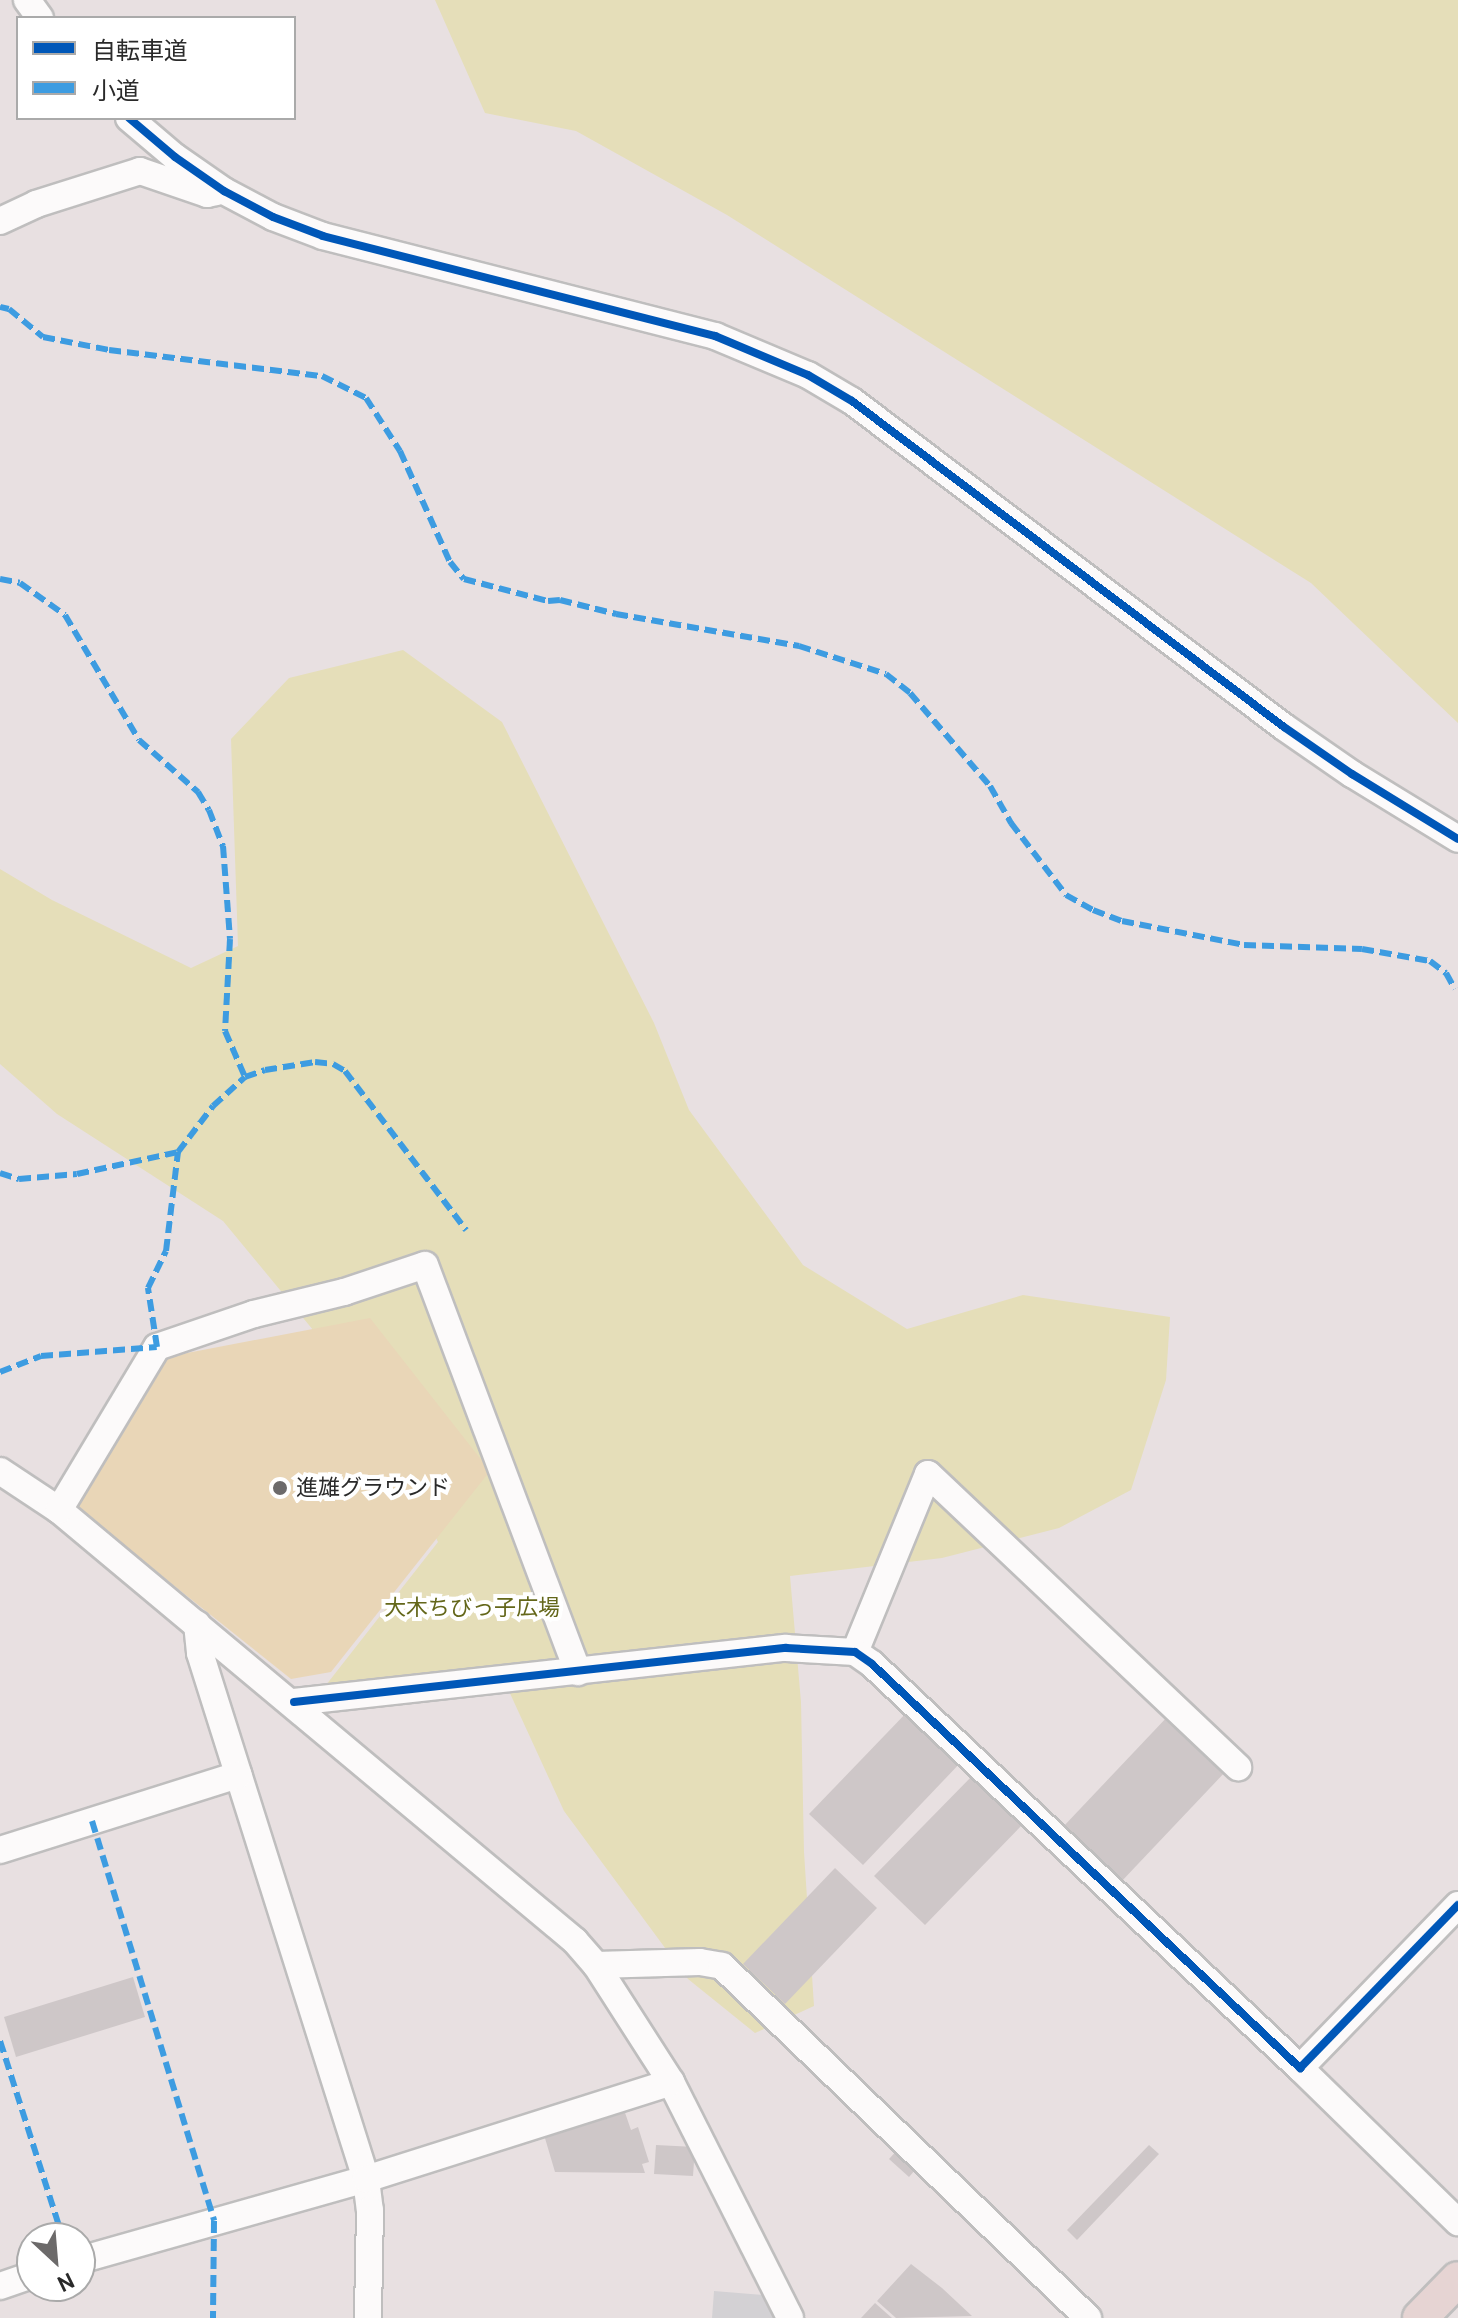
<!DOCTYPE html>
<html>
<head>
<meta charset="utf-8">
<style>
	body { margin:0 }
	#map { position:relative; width:1458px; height:2318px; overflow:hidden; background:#e8e0e1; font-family:Cabin,"Noto Sans JP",sans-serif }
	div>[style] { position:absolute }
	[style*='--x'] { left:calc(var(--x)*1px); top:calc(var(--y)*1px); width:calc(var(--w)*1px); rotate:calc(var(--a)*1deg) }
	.industrial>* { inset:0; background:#d3d1d4 }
	.green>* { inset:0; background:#e5deb9 }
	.pitch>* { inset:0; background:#e9d6b7 }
	.building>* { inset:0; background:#cec7c8 }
	.roads { filter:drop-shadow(2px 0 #bfbebe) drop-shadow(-2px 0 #bfbebe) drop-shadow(0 2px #bfbebe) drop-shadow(0 -2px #bfbebe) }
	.minor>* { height:26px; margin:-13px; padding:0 13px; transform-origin:13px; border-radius:13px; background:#fcfafa }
	.major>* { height:34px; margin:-17px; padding:0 17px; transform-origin:17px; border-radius:17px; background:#e6d4d3 }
	.quiet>* { height:6px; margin-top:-3px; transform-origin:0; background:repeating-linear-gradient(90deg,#3d9ce1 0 12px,transparent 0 18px) }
	.cycleway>* { height:8px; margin:-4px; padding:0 4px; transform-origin:4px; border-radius:4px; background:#0057b8 }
	.dots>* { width:22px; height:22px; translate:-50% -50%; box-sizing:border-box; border:4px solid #fff; border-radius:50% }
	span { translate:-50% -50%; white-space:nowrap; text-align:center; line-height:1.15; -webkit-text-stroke:8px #fff; paint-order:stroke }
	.poi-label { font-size:22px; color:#2a2a2a }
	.left { translate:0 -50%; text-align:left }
	.park-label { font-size:22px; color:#64671a }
	.legend { position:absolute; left:16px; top:16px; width:280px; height:104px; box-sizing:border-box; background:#fff; border:2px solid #aaa; margin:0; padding:10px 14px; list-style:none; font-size:24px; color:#2a2a2a }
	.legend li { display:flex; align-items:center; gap:16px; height:40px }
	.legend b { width:40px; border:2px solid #aaa }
	.north { position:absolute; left:16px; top:2222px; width:80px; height:80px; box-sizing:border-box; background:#fff; border:2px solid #aaa; border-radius:50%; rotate:154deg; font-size:22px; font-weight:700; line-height:32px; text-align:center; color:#2a2a2a }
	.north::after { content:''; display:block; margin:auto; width:28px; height:36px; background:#6c6a6a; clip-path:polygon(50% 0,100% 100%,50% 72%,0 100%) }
</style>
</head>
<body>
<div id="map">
	<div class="industrial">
		<div style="clip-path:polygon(714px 2291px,763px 2295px,774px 2318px,712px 2318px)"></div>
	</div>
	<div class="green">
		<div style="clip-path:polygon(435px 0,1458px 0,1458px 723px,1311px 583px,727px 215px,576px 131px,485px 113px)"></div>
		<div style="clip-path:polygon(403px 650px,502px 722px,654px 1023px,689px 1110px,803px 1265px,907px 1329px,1023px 1295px,1170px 1317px,1166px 1380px,1131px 1490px,1059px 1528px,942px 1558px,790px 1576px,801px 1702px,804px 1852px,814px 2006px,755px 2033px,688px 1979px,564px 1811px,502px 1676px,319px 1694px,438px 1542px,361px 1388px,223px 1221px,57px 1114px,0 1064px,0 869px,52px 900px,191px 968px,238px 946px,231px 739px,289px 678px)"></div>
	</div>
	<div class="pitch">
		<div style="clip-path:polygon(370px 1318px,490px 1471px,331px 1672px,291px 1679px,74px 1506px,161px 1358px)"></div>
	</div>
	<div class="building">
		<div style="clip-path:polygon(910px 1709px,963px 1760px,863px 1865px,809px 1814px)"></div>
		<div style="clip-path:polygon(1169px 1715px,1227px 1770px,1120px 1883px,1062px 1828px)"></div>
		<div style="clip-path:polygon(974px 1774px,1024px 1823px,925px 1925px,874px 1876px)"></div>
		<div style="clip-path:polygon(835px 1868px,877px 1908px,785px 2004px,743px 1964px)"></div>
		<div style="clip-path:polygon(133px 1977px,145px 2017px,16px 2057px,4px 2017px)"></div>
		<div style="clip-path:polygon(622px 2104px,631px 2130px,638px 2127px,649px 2162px,642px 2164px,645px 2173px,555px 2172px,542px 2128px)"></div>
		<div style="clip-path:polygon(656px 2145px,695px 2147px,693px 2176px,654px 2174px)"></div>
		<div style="clip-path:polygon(902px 2145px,922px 2162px,909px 2177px,889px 2159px)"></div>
		<div style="clip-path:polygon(1149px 2145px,1159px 2154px,1077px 2240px,1067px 2230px)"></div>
		<div style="clip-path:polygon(911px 2264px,942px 2288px,972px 2316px,896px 2318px,877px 2301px)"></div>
		<div style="clip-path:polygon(875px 2303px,892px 2318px,861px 2318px)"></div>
	</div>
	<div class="roads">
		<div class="minor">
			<div style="--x:27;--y:0;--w:22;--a:54"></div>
			<div style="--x:129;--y:118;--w:60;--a:40.3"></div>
			<div style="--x:175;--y:157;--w:60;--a:34.8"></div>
			<div style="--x:224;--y:191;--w:55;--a:28"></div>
			<div style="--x:273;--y:217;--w:53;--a:20.8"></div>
			<div style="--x:323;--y:236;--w:405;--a:14.3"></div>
			<div style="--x:715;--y:336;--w:101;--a:22.8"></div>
			<div style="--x:808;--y:375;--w:51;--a:30.6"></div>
			<div style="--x:852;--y:401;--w:541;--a:37.04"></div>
			<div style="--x:1284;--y:727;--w:83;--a:34.7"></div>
			<div style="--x:1352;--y:774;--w:124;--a:31.5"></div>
			<div style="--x:0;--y:221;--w:40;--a:-25"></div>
			<div style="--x:36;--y:204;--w:109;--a:-17.6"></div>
			<div style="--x:140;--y:171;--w:71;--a:18.9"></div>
			<div style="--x:207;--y:194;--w:10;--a:-11"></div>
			<div style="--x:0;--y:1471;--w:71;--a:33.5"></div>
			<div style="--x:59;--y:1510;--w:672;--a:39.87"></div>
			<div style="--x:575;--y:1941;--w:32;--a:49"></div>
			<div style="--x:596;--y:1965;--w:139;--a:57.3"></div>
			<div style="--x:671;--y:2082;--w:264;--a:63.2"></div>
			<div style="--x:59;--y:1510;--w:190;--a:-59"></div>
			<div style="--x:157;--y:1347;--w:102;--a:-18.8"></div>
			<div style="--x:254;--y:1314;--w:93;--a:-13.7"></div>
			<div style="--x:344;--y:1292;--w:85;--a:-18.4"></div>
			<div style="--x:425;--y:1265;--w:435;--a:69.4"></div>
			<div style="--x:197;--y:1624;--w:29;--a:84"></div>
			<div style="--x:200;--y:1653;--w:552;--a:72.48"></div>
			<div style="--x:366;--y:2179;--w:31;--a:83"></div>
			<div style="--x:370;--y:2210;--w:108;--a:91.1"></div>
			<div style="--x:855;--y:1652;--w:192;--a:-67.7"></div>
			<div style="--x:928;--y:1474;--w:427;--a:43.4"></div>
			<div style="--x:294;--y:1702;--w:495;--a:-6.3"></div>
			<div style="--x:786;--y:1648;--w:69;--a:3.3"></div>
			<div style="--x:855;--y:1652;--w:21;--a:35"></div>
			<div style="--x:872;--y:1664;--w:589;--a:43.35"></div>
			<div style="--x:1300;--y:2068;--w:227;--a:-45.9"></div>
			<div style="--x:0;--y:1850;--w:250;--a:-17.5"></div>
			<div style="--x:596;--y:1965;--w:104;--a:-1.7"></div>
			<div style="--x:700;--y:1962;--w:22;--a:10"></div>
			<div style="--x:722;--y:1966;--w:508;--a:43.88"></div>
			<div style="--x:1300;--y:2068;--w:221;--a:44.3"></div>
			<div style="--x:80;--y:2260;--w:297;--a:-15.8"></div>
			<div style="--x:366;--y:2179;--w:320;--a:-17.6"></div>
			<div style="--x:0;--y:2286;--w:34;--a:-19"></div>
		</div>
		<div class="major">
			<div style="--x:1420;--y:2318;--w:54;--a:-45.7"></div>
		</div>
	</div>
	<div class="quiet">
		<div style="--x:0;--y:307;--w:9;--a:13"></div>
		<div style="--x:9;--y:309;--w:44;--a:39.5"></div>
		<div style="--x:43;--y:337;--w:67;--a:11.1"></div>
		<div style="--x:109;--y:350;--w:215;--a:7"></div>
		<div style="--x:322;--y:376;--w:49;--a:26.6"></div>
		<div style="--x:366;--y:398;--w:63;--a:57.3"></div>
		<div style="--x:400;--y:451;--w:122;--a:65.8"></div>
		<div style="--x:450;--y:562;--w:22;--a:51"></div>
		<div style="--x:464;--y:579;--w:87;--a:14.7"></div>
		<div style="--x:548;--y:601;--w:12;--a:-5"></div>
		<div style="--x:560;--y:600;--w:58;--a:14"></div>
		<div style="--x:616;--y:614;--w:186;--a:9.9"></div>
		<div style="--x:799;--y:646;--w:91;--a:17.8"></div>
		<div style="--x:886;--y:674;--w:31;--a:38"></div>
		<div style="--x:910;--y:693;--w:123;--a:49.3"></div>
		<div style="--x:990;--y:786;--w:43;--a:60.4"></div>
		<div style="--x:1011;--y:823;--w:91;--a:52.6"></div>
		<div style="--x:1066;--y:895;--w:31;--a:29"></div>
		<div style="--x:1093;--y:910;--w:31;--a:21"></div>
		<div style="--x:1122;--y:921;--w:124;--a:11.1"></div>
		<div style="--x:1244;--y:945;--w:118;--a:1.9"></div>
		<div style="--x:1362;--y:949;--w:69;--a:10"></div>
		<div style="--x:1430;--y:961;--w:20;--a:37"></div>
		<div style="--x:1446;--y:973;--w:18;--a:61"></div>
		<div style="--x:0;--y:579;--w:20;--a:11"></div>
		<div style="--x:20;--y:583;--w:55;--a:35.4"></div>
		<div style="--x:65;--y:615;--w:145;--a:59.4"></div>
		<div style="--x:139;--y:740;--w:79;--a:41.4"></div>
		<div style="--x:198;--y:792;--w:21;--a:59"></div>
		<div style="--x:209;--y:810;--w:39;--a:69"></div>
		<div style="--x:223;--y:846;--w:93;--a:85.7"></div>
		<div style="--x:230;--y:939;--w:92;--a:93.1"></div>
		<div style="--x:225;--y:1031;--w:50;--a:66.5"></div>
		<div style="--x:0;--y:1173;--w:20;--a:18"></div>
		<div style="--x:19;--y:1179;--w:58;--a:-4.9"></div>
		<div style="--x:77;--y:1174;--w:103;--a:-12.3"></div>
		<div style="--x:0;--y:1372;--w:44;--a:-21.3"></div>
		<div style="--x:41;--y:1356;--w:116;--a:-4.4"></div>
		<div style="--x:157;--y:1347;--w:60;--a:-98.7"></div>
		<div style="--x:148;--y:1288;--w:41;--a:-64.1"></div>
		<div style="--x:166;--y:1251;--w:100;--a:-83.1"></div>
		<div style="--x:178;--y:1152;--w:58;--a:-52.7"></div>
		<div style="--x:213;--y:1106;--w:43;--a:-42.2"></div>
		<div style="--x:245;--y:1077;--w:21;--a:-19"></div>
		<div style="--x:265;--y:1070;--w:51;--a:-9.1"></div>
		<div style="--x:315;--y:1062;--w:18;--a:6"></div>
		<div style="--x:333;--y:1064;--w:14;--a:30"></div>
		<div style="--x:345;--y:1071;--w:200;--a:52.7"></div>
		<div style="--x:92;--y:1821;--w:418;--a:73"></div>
		<div style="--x:214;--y:2221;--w:97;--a:90.6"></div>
		<div style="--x:0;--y:2041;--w:207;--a:72.3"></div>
	</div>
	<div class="cycleway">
		<div style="--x:129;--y:118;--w:60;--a:40.3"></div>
		<div style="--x:175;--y:157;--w:60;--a:34.8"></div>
		<div style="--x:224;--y:191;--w:55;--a:28"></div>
		<div style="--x:273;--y:217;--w:53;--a:20.8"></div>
		<div style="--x:323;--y:236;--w:405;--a:14.3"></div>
		<div style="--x:715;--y:336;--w:101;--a:22.8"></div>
		<div style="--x:808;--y:375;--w:51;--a:30.6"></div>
		<div style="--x:852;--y:401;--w:541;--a:37.04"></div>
		<div style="--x:1284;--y:727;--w:83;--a:34.7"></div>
		<div style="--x:1352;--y:774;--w:124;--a:31.5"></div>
		<div style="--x:294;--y:1702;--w:495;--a:-6.3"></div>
		<div style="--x:786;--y:1648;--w:69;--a:3.3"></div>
		<div style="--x:855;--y:1652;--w:21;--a:35"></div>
		<div style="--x:872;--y:1664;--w:589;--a:43.35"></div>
		<div style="--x:1300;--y:2068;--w:227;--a:-45.9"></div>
	</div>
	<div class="dots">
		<div style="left:280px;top:1488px;background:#6c6a6a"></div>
	</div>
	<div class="poi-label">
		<span class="left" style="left:296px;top:1488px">進雄グラウンド</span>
	</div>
	<div class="park-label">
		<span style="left:472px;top:1608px">大木ちびっ子広場</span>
	</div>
	<ul class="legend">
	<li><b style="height:10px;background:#0057b8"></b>自転車道</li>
	<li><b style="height:10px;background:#3d9ce1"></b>小道</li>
	</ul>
	<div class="north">N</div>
</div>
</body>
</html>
